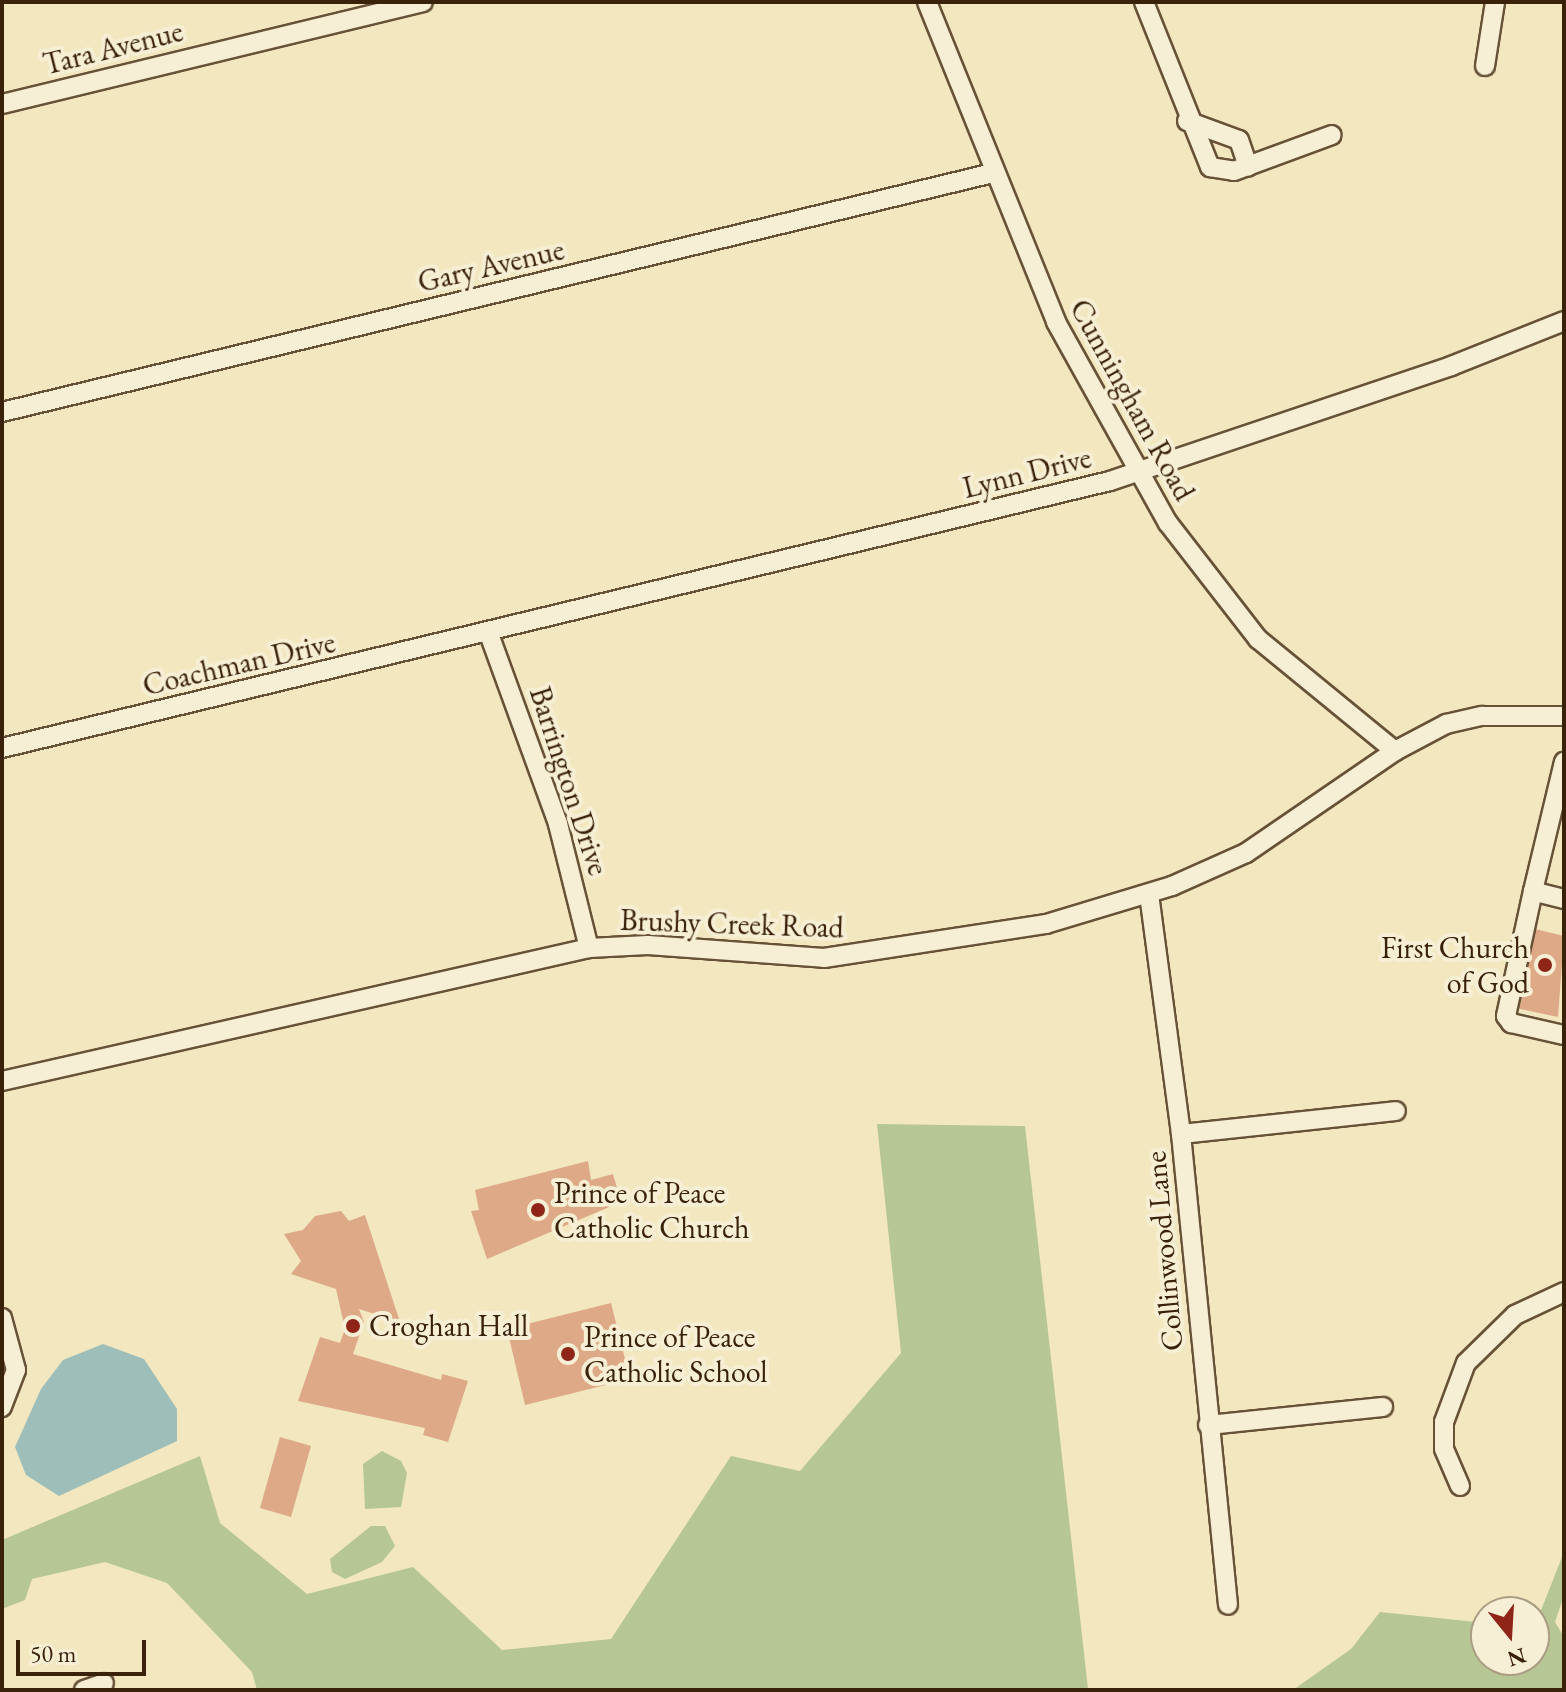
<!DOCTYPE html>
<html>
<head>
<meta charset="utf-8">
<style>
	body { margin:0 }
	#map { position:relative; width:1566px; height:1692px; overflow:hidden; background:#f2e7bf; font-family:"EB Garamond",serif }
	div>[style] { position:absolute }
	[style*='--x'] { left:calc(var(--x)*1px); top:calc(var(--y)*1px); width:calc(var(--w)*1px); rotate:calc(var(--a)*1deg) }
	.green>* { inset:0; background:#b7c695 }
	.water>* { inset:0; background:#9dbeb9 }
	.building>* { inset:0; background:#dda986 }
	.roads { filter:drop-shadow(2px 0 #675237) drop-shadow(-2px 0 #675237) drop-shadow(0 2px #675237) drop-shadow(0 -2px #675237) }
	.minor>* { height:18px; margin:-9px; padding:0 9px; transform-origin:9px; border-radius:9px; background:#f7efd5 }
	.dots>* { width:22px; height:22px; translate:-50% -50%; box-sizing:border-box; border:4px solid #f7efd5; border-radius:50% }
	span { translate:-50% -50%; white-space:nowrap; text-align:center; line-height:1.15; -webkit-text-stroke:8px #f7efd5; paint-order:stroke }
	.street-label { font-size:30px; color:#39210a }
	.poi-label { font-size:30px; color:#39210a }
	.right { translate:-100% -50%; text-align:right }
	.left { translate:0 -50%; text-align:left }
	.frame { position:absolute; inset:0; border:4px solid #39210a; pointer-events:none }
	.north { position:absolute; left:1470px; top:1596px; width:80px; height:80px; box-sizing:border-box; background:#f7efd5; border:2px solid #ab9d84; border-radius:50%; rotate:162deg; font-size:22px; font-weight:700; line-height:32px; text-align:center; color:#39210a }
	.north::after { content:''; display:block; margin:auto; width:28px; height:36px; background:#8f2418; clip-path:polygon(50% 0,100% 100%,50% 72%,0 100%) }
	.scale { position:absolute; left:16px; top:1640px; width:130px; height:36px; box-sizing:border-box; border:4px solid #39210a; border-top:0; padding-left:10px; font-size:24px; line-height:28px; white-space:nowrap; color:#39210a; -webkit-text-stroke:6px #f7efd5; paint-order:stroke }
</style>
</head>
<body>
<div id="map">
	<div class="green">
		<div style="clip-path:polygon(877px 1124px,1025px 1126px,1088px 1689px,1094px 1690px,257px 1690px,252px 1672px,167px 1583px,105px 1562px,32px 1579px,25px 1600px,2px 1609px,2px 1540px,200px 1456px,220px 1523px,307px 1594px,413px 1567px,502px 1650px,611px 1639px,731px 1456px,800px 1471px,901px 1353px)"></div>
		<div style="clip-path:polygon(382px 1451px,401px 1461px,407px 1473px,401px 1507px,365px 1509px,363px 1464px)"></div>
		<div style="clip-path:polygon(371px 1526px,385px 1526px,395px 1546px,382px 1562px,345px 1579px,332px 1572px,330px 1559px)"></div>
		<div style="clip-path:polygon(1564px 1552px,1564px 1596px,1555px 1622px,1564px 1637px,1564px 1690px,1293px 1690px,1351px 1649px,1380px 1612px,1486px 1623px,1486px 1660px,1534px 1660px,1534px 1628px)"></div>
	</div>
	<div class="water">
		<div style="clip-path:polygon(103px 1344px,144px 1359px,177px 1409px,177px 1441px,59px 1496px,26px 1475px,15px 1447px,41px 1389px,63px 1360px)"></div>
	</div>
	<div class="building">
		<div style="clip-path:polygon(1535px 929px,1564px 936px,1558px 1017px,1516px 1008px)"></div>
		<div style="clip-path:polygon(588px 1161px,591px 1180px,613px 1174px,621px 1202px,487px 1259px,471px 1211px,479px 1210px,475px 1190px)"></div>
		<div style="clip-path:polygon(341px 1211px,349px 1221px,365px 1215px,400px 1322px,359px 1309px,364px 1322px,353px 1354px,441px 1380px,442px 1374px,468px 1381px,448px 1442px,423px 1435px,425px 1428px,298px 1401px,320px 1337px,340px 1343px,345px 1329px,336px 1289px,291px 1274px,301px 1261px,284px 1234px,303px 1230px,315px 1216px)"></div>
		<div style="clip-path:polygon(611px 1303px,630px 1379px,525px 1405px,507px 1329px)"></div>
		<div style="clip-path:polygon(280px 1437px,311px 1446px,291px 1517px,260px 1508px)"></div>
	</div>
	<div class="roads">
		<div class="minor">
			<div style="--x:927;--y:2;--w:345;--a:68"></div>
			<div style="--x:1056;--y:322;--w:230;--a:60.9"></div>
			<div style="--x:1168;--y:523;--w:147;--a:52.2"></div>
			<div style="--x:1258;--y:639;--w:177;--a:39.3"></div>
			<div style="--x:1144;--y:2;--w:178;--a:68.2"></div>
			<div style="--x:1210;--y:167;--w:24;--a:9"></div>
			<div style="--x:1234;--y:171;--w:104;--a:-20.2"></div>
			<div style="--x:1485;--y:66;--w:65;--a:-81.1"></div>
			<div style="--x:2;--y:104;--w:433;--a:-13.6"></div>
			<div style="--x:1187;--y:121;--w:55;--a:20.1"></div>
			<div style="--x:1239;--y:140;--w:28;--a:71"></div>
			<div style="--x:2;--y:412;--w:1019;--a:-13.56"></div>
			<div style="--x:489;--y:634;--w:202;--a:70"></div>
			<div style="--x:558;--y:824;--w:128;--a:76"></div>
			<div style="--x:2;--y:748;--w:1140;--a:-13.55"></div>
			<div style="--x:1110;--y:481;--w:360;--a:-18.6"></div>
			<div style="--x:1451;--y:366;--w:122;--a:-21.7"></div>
			<div style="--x:1533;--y:891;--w:133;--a:-76.5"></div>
			<div style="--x:1149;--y:894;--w:242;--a:82.4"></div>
			<div style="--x:1181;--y:1134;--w:473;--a:84.3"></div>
			<div style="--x:1564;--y:899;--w:32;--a:-166"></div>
			<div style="--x:1533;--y:891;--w:128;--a:102.2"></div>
			<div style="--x:1506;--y:1016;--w:9;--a:54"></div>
			<div style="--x:1511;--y:1023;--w:54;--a:12.8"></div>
			<div style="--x:2;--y:1081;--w:602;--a:-12.77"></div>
			<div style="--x:589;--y:948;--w:59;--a:-2.9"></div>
			<div style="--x:648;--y:945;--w:176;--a:4.2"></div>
			<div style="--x:824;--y:958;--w:225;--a:-8.7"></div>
			<div style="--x:1046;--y:924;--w:132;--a:-16.8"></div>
			<div style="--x:1172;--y:886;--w:81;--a:-24"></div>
			<div style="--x:1246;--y:853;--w:181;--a:-34.4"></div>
			<div style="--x:1395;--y:751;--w:58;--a:-27.9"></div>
			<div style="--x:1446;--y:724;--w:37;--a:-13"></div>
			<div style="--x:1482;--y:716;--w:82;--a:0"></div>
			<div style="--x:1181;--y:1134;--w:216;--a:-6.1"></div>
			<div style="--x:2;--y:1318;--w:54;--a:74.9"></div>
			<div style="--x:16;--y:1370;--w:40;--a:111"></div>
			<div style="--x:1208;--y:1425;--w:176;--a:-5.9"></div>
			<div style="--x:1460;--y:1486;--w:40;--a:-113.4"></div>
			<div style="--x:1444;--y:1449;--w:27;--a:-90"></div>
			<div style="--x:1444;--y:1422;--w:63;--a:-69.6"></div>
			<div style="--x:1466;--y:1363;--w:69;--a:-44.4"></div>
			<div style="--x:1515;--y:1315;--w:54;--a:-25.1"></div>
			<div style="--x:84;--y:1690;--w:21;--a:-19"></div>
		</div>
	</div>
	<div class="dots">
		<div style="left:1545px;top:965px;background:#8f2418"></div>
		<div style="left:538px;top:1210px;background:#8f2418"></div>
		<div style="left:353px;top:1326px;background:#8f2418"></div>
		<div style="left:568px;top:1354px;background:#8f2418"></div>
	</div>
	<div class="street-label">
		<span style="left:113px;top:48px;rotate:-14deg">Tara Avenue</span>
		<span style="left:491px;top:266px;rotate:-13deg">Gary Avenue</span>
		<span style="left:1132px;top:400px;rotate:61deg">Cunningham Road</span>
		<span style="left:1027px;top:473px;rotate:-14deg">Lynn Drive</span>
		<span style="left:239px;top:664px;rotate:-13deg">Coachman Drive</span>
		<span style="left:569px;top:781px;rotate:72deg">Barrington Drive</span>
		<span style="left:732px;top:924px;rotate:2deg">Brushy Creek Road</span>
		<span style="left:1164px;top:1251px;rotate:-95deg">Collinwood Lane</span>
	</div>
	<div class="poi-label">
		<span class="right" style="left:1529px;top:965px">First Church<br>of God</span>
		<span class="left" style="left:554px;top:1210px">Prince of Peace<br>Catholic Church</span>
		<span class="left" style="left:369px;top:1326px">Croghan Hall</span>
		<span class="left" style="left:584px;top:1354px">Prince of Peace<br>Catholic School</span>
	</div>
	<div class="frame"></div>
	<div class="north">N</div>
	<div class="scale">50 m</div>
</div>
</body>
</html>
